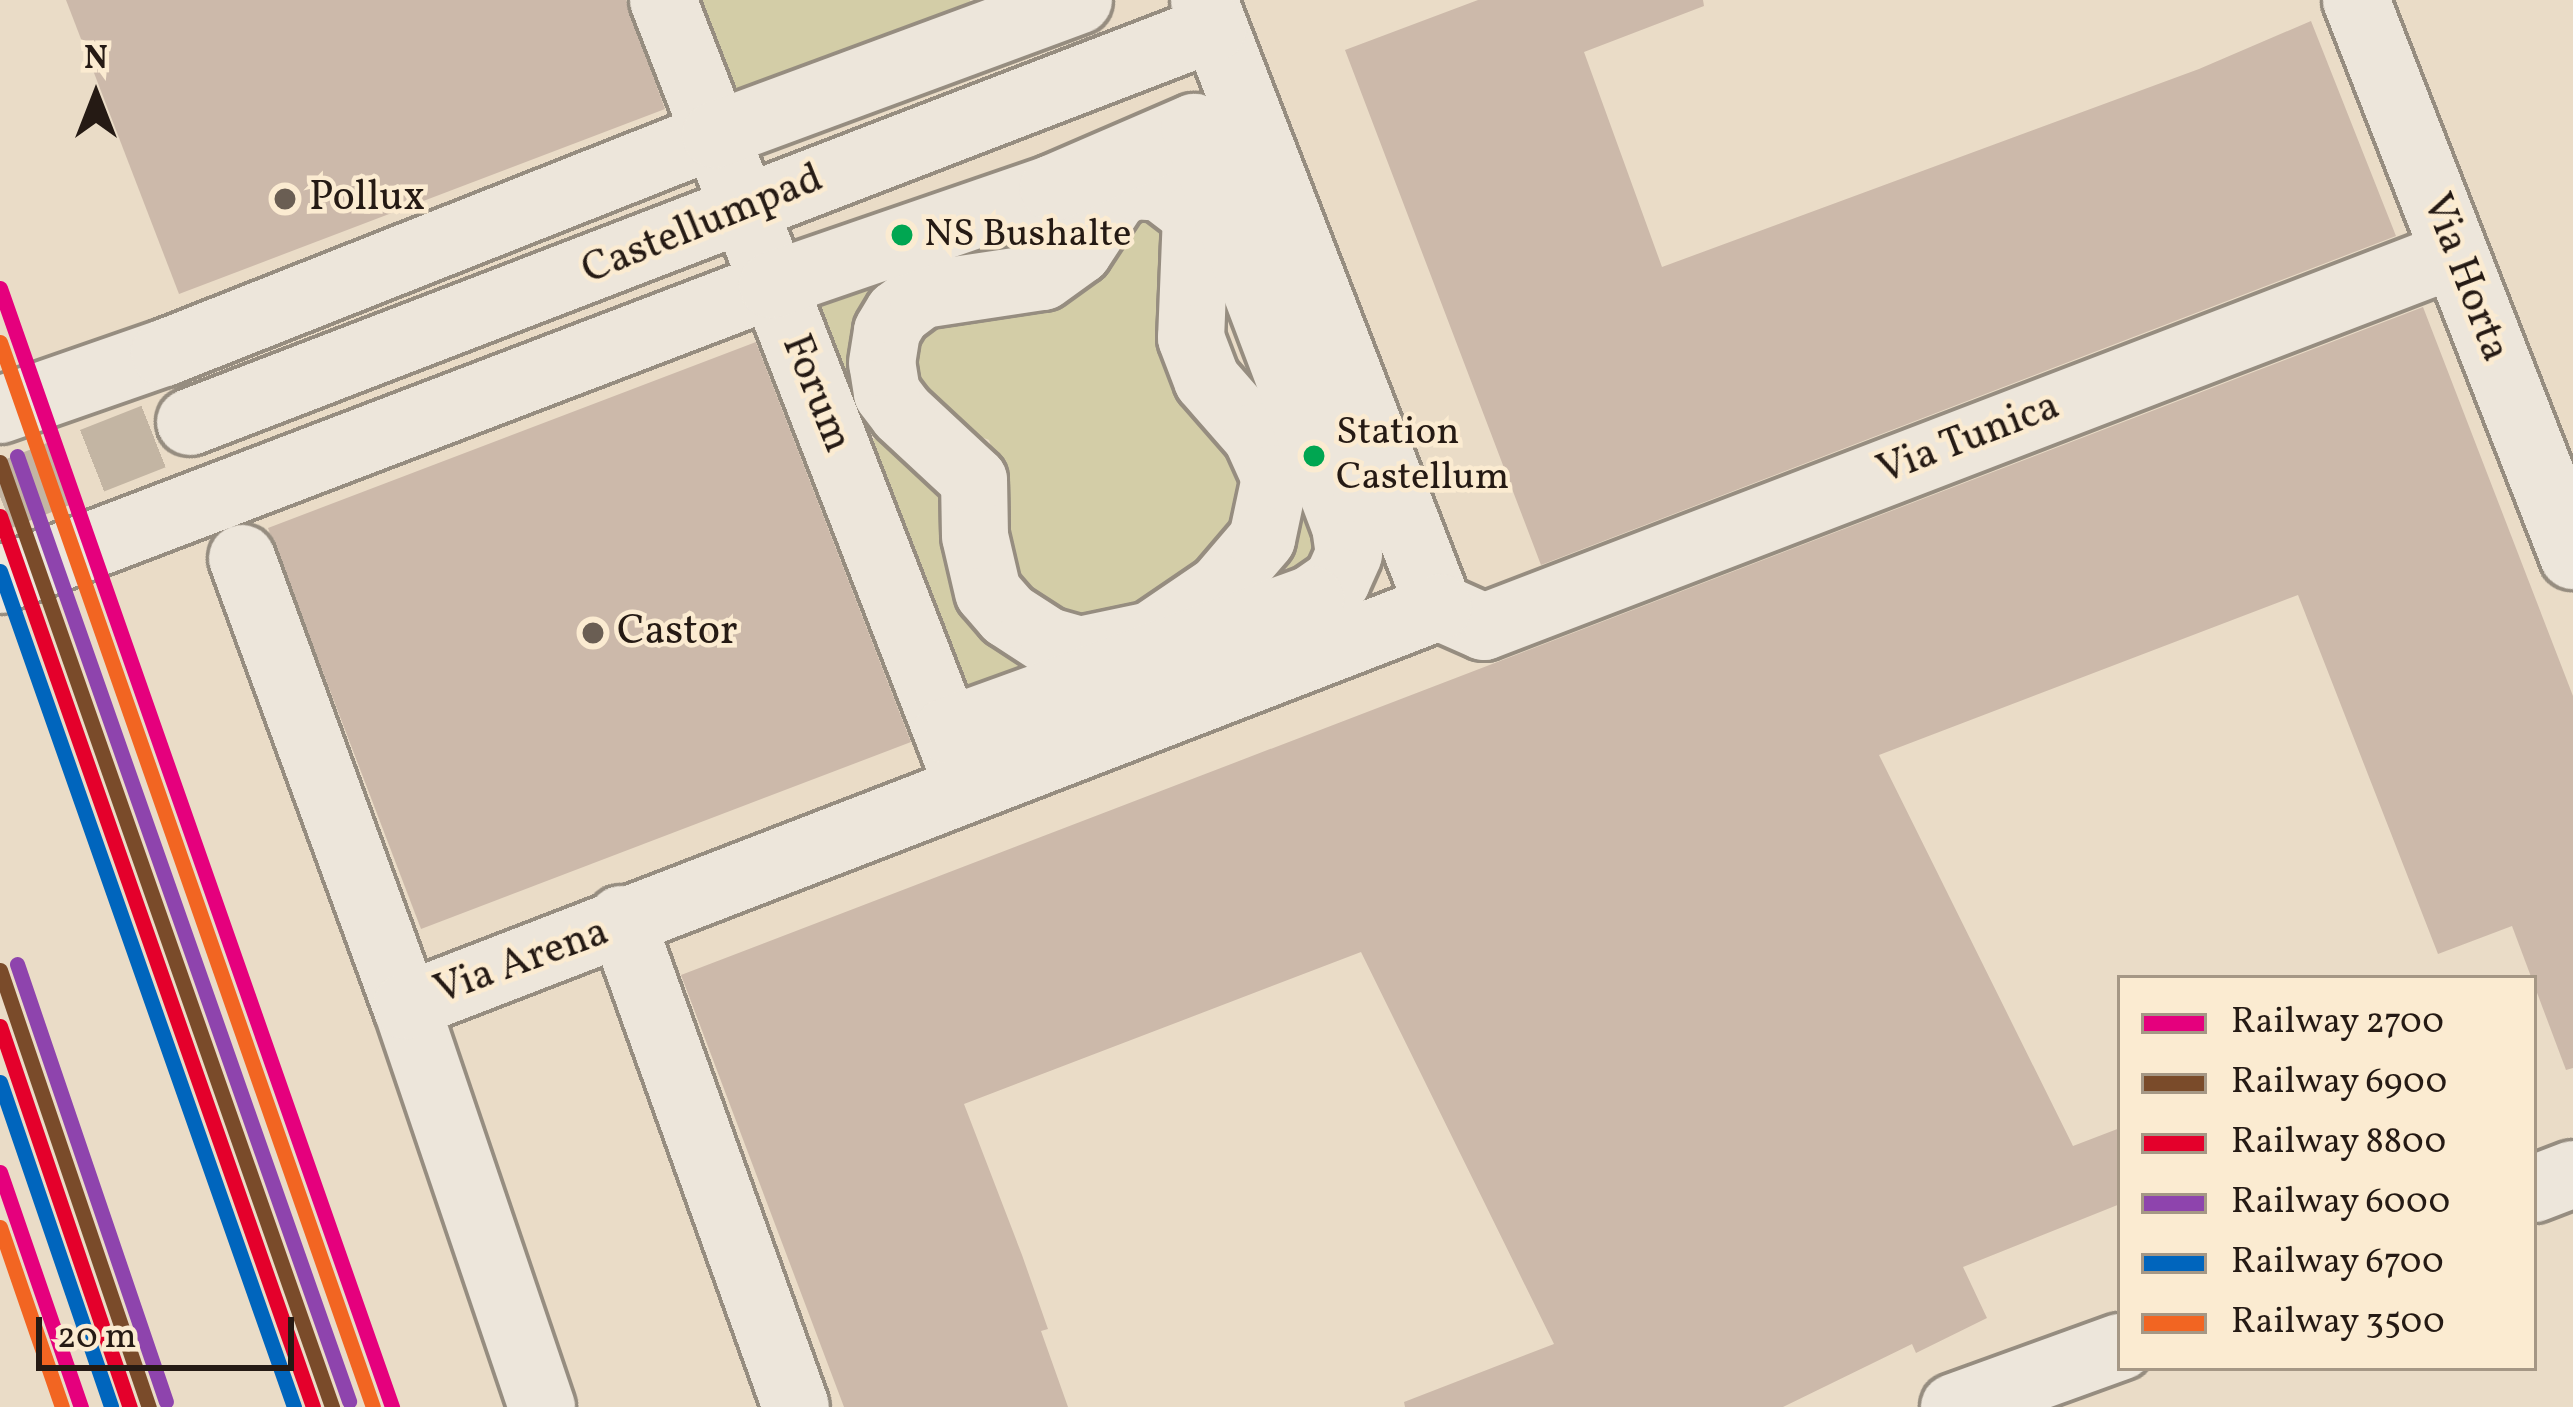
<!DOCTYPE html>
<html>
<head>
<meta charset="utf-8">
<style>
	body { margin:0 }
	#map { position:relative; width:2573px; height:1407px; overflow:hidden; background:#eadcc7; font-family:Vollkorn,serif }
	div>[style] { position:absolute }
	[style*='--x'] { left:calc(var(--x)*1px); top:calc(var(--y)*1px); width:calc(var(--w)*1px); rotate:calc(var(--a)*1deg) }
	.green>* { inset:0; background:#d3cda7 }
	.building>* { inset:0; background:#ccb9aa }
	.minor-tunnel>* { height:66px; margin-top:-33px; transform-origin:0; background:repeating-linear-gradient(90deg,#c3b5a3 0 66px,transparent 0 99px) }
	.roads { filter:drop-shadow(3px 0 #968d80) drop-shadow(-3px 0 #968d80) drop-shadow(0 3px #968d80) drop-shadow(0 -3px #968d80) }
	.pedestrian>* { height:66px; margin:-33px; padding:0 33px; transform-origin:33px; border-radius:33px; background:#ede6db }
	.minor>* { height:66px; margin:-33px; padding:0 33px; transform-origin:33px; border-radius:33px; background:#ede6db }
	.rail-1>* { height:15px; margin:-7.5px; padding:0 7.5px; transform-origin:7.5px; border-radius:7.5px; background:#e5007d }
	.rail-2>* { height:15px; margin:-7.5px; padding:0 7.5px; transform-origin:7.5px; border-radius:7.5px; background:#7a4b2a }
	.rail-3>* { height:15px; margin:-7.5px; padding:0 7.5px; transform-origin:7.5px; border-radius:7.5px; background:#e4002b }
	.rail-4>* { height:15px; margin:-7.5px; padding:0 7.5px; transform-origin:7.5px; border-radius:7.5px; background:#8e44ad }
	.rail-5>* { height:15px; margin:-7.5px; padding:0 7.5px; transform-origin:7.5px; border-radius:7.5px; background:#0065bd }
	.rail-6>* { height:15px; margin:-7.5px; padding:0 7.5px; transform-origin:7.5px; border-radius:7.5px; background:#f26522 }
	.dots>* { width:33px; height:33px; translate:-50% -50%; box-sizing:border-box; border:6px solid #fbebd1; border-radius:50% }
	span { translate:-50% -50%; white-space:nowrap; text-align:center; line-height:1.15; -webkit-text-stroke:9px #fbebd1; paint-order:stroke }
	.bus-label { font-size:39px; color:#251a14 }
	.left { translate:0 -50%; text-align:left }
	.poi-label { font-size:42px; color:#251a14 }
	.street-label { font-size:42px; color:#251a14 }
	.legend { position:absolute; left:2117px; top:975px; width:420px; height:396px; box-sizing:border-box; background:#fbebd1; border:3px solid #a59785; margin:0; padding:15px 21px; list-style:none; font-size:36px; color:#251a14 }
	.legend li { display:flex; align-items:center; gap:24px; height:60px }
	.legend b { width:60px; border:3px solid #a59785 }
	.north { position:absolute; left:36px; top:36px; width:120px; height:120px; -webkit-text-stroke:9px #fbebd1; paint-order:stroke; rotate:0deg; font-size:33px; font-weight:700; line-height:48px; text-align:center; color:#251a14 }
	.north::after { content:''; display:block; margin:auto; width:42px; height:54px; background:#251a14; clip-path:polygon(50% 0,100% 100%,50% 72%,0 100%) }
	.scale { position:absolute; left:36px; top:1317px; width:258px; height:54px; box-sizing:border-box; border:6px solid #251a14; border-top:0; padding-left:15px; font-size:36px; line-height:42px; white-space:nowrap; color:#251a14; -webkit-text-stroke:9px #fbebd1; paint-order:stroke }
</style>
</head>
<body>
<div id="map">
	<div class="green">
		<div style="clip-path:polygon(698px 0,970px 0,975px 16px,740px 104px)"></div>
		<div style="clip-path:polygon(1047px 205px,1066px 254px,944px 277px,885px 409px,857px 420px,811px 301px)"></div>
		<div style="clip-path:polygon(1129px 212px,1169px 216px,1255px 465px,1221px 571px,1100px 638px,1006px 599px,999px 469px,989px 440px,918px 413px,910px 321px)"></div>
		<div style="clip-path:polygon(899px 427px,910px 433px,1042px 657px,967px 716px,861px 445px)"></div>
		<div style="clip-path:polygon(1287px 495px,1330px 526px,1299px 591px,1286px 567px,1242px 579px)"></div>
	</div>
	<div class="building">
		<div style="clip-path:polygon(66px 0,626px 0,665px 109px,179px 294px)"></div>
		<div style="clip-path:polygon(1478px 0,1703px 0,1704px 6px,1584px 52px,1662px 267px,2199px 69px,2311px 21px,2396px 236px,1541px 565px,1345px 50px)"></div>
		<div style="clip-path:polygon(2423px 307px,2573px 696px,2573px 1068px,2566px 1070px,2512px 926px,2438px 954px,2298px 595px,1879px 755px,2073px 1146px,2120px 1128px,2120px 1204px,1963px 1267px,1987px 1318px,1916px 1353px,1912px 1344px,1783px 1407px,1405px 1407px,1404px 1402px,1554px 1344px,1361px 952px,964px 1104px,1022px 1255px,1048px 1329px,1041px 1331px,1068px 1407px,844px 1407px,681px 975px)"></div>
		<div style="clip-path:polygon(756px 342px,911px 742px,421px 929px,268px 528px)"></div>
	</div>
	<div class="minor-tunnel">
		<div style="--x:0;--y:497;--w:204;--a:-21.5"></div>
	</div>
	<div class="roads">
		<div class="pedestrian">
			<div style="--x:663;--y:0;--w:829;--a:68.79"></div>
			<div style="--x:1053;--y:188;--w:68;--a:67.6"></div>
			<div style="--x:1079;--y:251;--w:66;--a:-56.8"></div>
			<div style="--x:1115;--y:196;--w:21;--a:-29"></div>
			<div style="--x:1133;--y:186;--w:28;--a:4"></div>
			<div style="--x:1161;--y:188;--w:44;--a:37.6"></div>
			<div style="--x:1196;--y:215;--w:123;--a:92.3"></div>
			<div style="--x:1191;--y:338;--w:45;--a:69.1"></div>
			<div style="--x:1207;--y:380;--w:74;--a:48.8"></div>
			<div style="--x:1256;--y:436;--w:46;--a:65.7"></div>
			<div style="--x:1275;--y:478;--w:62;--a:102"></div>
			<div style="--x:1262;--y:539;--w:65;--a:130.6"></div>
			<div style="--x:1220;--y:588;--w:83;--a:145.7"></div>
			<div style="--x:1151;--y:635;--w:73;--a:168.1"></div>
			<div style="--x:1080;--y:650;--w:33;--a:-164"></div>
			<div style="--x:1048;--y:641;--w:48;--a:-147"></div>
			<div style="--x:1008;--y:615;--w:30;--a:-131"></div>
			<div style="--x:988;--y:592;--w:57;--a:-103.1"></div>
			<div style="--x:975;--y:536;--w:56;--a:-91"></div>
			<div style="--x:974;--y:480;--w:98;--a:-137.1"></div>
			<div style="--x:902;--y:413;--w:25;--a:-127"></div>
			<div style="--x:887;--y:393;--w:30;--a:-99"></div>
			<div style="--x:882;--y:363;--w:32;--a:-81"></div>
			<div style="--x:887;--y:331;--w:21;--a:-59"></div>
			<div style="--x:898;--y:313;--w:30;--a:-37"></div>
			<div style="--x:922;--y:295;--w:122;--a:-8.5"></div>
			<div style="--x:1043;--y:277;--w:44;--a:-35.8"></div>
			<div style="--x:0;--y:410;--w:174;--a:-19.2"></div>
			<div style="--x:164;--y:353;--w:593;--a:-21.59"></div>
			<div style="--x:715;--y:135;--w:388;--a:-20.3"></div>
			<div style="--x:242;--y:558;--w:477;--a:69.9"></div>
			<div style="--x:0;--y:580;--w:826;--a:-20.91"></div>
			<div style="--x:772;--y:285;--w:297;--a:-19"></div>
			<div style="--x:1053;--y:188;--w:154;--a:-23.4"></div>
			<div style="--x:1194;--y:127;--w:427;--a:69.3"></div>
			<div style="--x:1345;--y:526;--w:28;--a:82"></div>
			<div style="--x:1349;--y:554;--w:30;--a:114"></div>
			<div style="--x:1337;--y:581;--w:32;--a:145"></div>
			<div style="--x:1311;--y:599;--w:387;--a:160.1"></div>
		</div>
		<div class="minor">
			<div style="--x:1204;--y:0;--w:651;--a:68.84"></div>
			<div style="--x:1439;--y:607;--w:49;--a:24"></div>
			<div style="--x:1484;--y:627;--w:1040;--a:-21.01"></div>
			<div style="--x:2356;--y:0;--w:597;--a:68.68"></div>
			<div style="--x:190;--y:422;--w:1097;--a:-21.05"></div>
			<div style="--x:621;--y:919;--w:518;--a:70.27"></div>
			<div style="--x:2534;--y:1189;--w:42;--a:-21"></div>
			<div style="--x:542;--y:1407;--w:423;--a:-108.7"></div>
			<div style="--x:406;--y:1006;--w:1107;--a:-21.12"></div>
			<div style="--x:1954;--y:1407;--w:177;--a:-19.9"></div>
		</div>
	</div>
	<div class="rail-1">
		<div style="--x:0;--y:288;--w:1186;--a:70.69"></div>
		<div style="--x:0;--y:1172;--w:249;--a:71"></div>
	</div>
	<div class="rail-2">
		<div style="--x:0;--y:462;--w:1002;--a:70.64"></div>
		<div style="--x:0;--y:970;--w:462;--a:71.2"></div>
	</div>
	<div class="rail-3">
		<div style="--x:0;--y:516;--w:944;--a:70.64"></div>
		<div style="--x:0;--y:1026;--w:403;--a:71.2"></div>
	</div>
	<div class="rail-4">
		<div style="--x:17;--y:456;--w:1002;--a:70.64"></div>
		<div style="--x:17;--y:964;--w:462;--a:71.2"></div>
	</div>
	<div class="rail-5">
		<div style="--x:0;--y:571;--w:886;--a:70.62"></div>
		<div style="--x:0;--y:1082;--w:343;--a:71.1"></div>
	</div>
	<div class="rail-6">
		<div style="--x:0;--y:342;--w:1128;--a:70.7"></div>
		<div style="--x:0;--y:1227;--w:190;--a:71"></div>
	</div>
	<div class="dots">
		<div style="left:285px;top:199px;background:#6a5e53"></div>
		<div style="left:902px;top:235px;background:#00a651"></div>
		<div style="left:1314px;top:456px;background:#00a651"></div>
		<div style="left:593px;top:633px;background:#6a5e53"></div>
	</div>
	<div class="bus-label">
		<span class="left" style="left:924px;top:235px">NS Bushalte</span>
		<span class="left" style="left:1336px;top:456px">Station<br>Castellum</span>
	</div>
	<div class="poi-label">
		<span class="left" style="left:309px;top:199px">Pollux</span>
		<span class="left" style="left:617px;top:633px">Castor</span>
	</div>
	<div class="street-label">
		<span style="left:703px;top:226px;rotate:-22deg">Castellumpad</span>
		<span style="left:2464px;top:278px;rotate:69deg">Via Horta</span>
		<span style="left:815px;top:394px;rotate:68deg">Forum</span>
		<span style="left:1969px;top:440px;rotate:-21deg">Via Tunica</span>
		<span style="left:522px;top:963px;rotate:-20deg">Via Arena</span>
	</div>
	<ul class="legend">
	<li><b style="height:15px;background:#e5007d"></b>Railway 2700</li>
	<li><b style="height:15px;background:#7a4b2a"></b>Railway 6900</li>
	<li><b style="height:15px;background:#e4002b"></b>Railway 8800</li>
	<li><b style="height:15px;background:#8e44ad"></b>Railway 6000</li>
	<li><b style="height:15px;background:#0065bd"></b>Railway 6700</li>
	<li><b style="height:15px;background:#f26522"></b>Railway 3500</li>
	</ul>
	<div class="north">N</div>
	<div class="scale">20 m</div>
</div>
</body>
</html>
